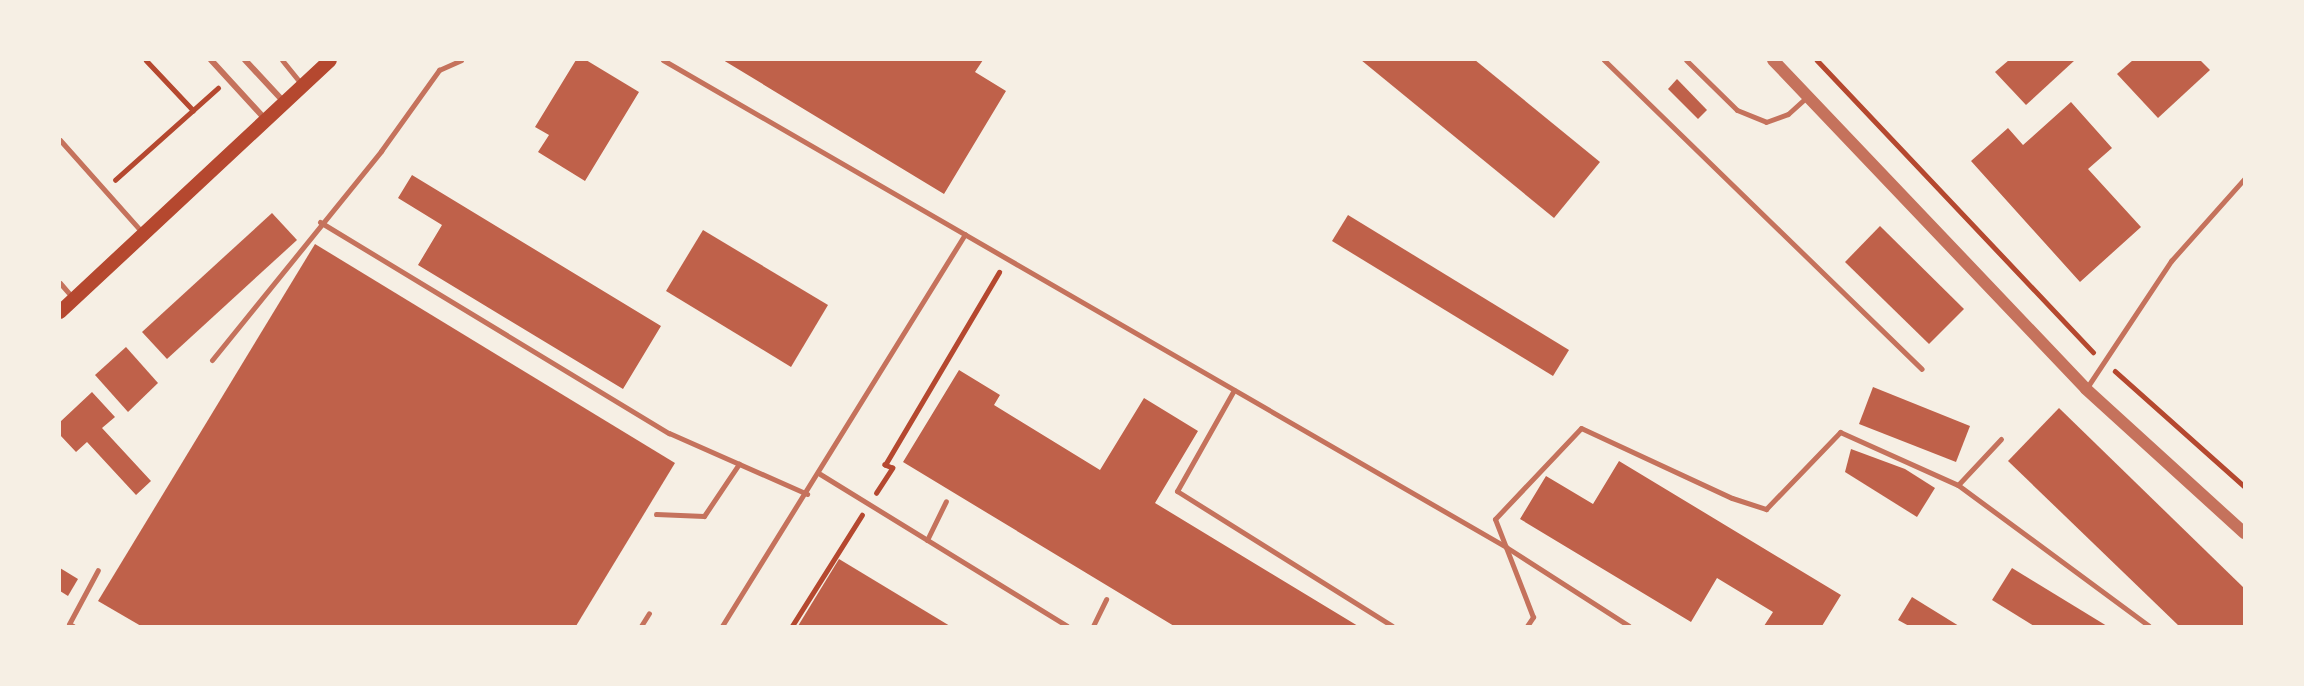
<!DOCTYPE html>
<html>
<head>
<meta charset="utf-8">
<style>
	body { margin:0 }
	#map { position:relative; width:2304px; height:686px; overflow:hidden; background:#f6efe4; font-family:Barlow,sans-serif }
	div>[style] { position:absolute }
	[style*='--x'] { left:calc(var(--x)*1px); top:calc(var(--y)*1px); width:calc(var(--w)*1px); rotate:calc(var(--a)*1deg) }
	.building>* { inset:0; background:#bf614a }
	.path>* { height:4.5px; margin:-2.25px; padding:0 2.25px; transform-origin:2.25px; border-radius:2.25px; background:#b5482f }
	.service>* { height:5px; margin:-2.5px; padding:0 2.5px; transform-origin:2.5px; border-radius:2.5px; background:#c5725c }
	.pedestrian>* { height:6px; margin:-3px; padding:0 3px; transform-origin:3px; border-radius:3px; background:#c5725c }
	.tertiary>* { height:12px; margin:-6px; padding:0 6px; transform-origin:6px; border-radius:6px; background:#c5725c }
	.secondary>* { height:14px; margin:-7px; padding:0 7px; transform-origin:7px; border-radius:7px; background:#b5482f }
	span { translate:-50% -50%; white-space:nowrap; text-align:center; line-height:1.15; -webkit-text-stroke:6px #f6efe4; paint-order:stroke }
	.frame { position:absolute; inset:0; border:61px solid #f6efe4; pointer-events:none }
</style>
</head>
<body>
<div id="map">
	<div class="building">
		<div style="clip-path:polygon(576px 60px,586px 60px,639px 92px,585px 181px,538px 152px,549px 135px,535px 127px)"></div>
		<div style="clip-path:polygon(723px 60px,983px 60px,975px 72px,1006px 91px,944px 194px)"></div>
		<div style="clip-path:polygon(1361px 60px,1475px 60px,1600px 162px,1554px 218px)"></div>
		<div style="clip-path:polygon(2009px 60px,2075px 60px,2026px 105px,1995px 72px)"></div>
		<div style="clip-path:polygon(2133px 60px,2200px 60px,2210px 70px,2158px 118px,2117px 74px)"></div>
		<div style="clip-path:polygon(1677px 79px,1707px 110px,1698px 119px,1668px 89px)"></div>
		<div style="clip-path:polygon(2071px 102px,2112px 148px,2088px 169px,2141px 227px,2080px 282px,1971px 161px,2008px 128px,2023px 145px)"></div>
		<div style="clip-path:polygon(412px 175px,661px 326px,623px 389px,418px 265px,442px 225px,398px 198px)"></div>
		<div style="clip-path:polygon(272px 213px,297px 240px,167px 359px,142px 332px)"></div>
		<div style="clip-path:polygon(1348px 215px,1569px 350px,1553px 376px,1332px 241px)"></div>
		<div style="clip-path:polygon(1880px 226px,1964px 309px,1929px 344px,1845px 262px)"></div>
		<div style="clip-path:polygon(703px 230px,828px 305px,791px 367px,666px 291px)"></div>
		<div style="clip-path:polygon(315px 244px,675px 463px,576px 626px,141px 626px,98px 601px)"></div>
		<div style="clip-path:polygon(126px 347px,158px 383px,128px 412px,95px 375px)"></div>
		<div style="clip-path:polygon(959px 370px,1000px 395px,994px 405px,1100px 470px,1144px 398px,1198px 431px,1155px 503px,1358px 626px,1174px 626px,903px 462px)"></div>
		<div style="clip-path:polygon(1873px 387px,1970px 426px,1956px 462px,1859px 424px)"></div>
		<div style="clip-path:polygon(92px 392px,115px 417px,102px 428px,151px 481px,136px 495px,87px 442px,76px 452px,60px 435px,60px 422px)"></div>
		<div style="clip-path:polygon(2059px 408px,2244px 588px,2244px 626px,2179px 626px,2008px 461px)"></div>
		<div style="clip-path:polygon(1851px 449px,1905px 469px,1935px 488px,1917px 517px,1845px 472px)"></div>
		<div style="clip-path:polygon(1619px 461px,1841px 595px,1822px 626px,1764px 626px,1773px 612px,1717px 578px,1691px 622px,1520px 519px,1546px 476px,1593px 504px)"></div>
		<div style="clip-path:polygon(839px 559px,950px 626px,798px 626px)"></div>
		<div style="clip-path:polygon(60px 568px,78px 579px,68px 596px,60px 591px)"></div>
		<div style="clip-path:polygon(2012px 568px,2107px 626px,2034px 626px,1992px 600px)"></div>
		<div style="clip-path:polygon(1912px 597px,1959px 626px,1909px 626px,1898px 620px)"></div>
	</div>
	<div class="path">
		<div style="--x:146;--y:60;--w:69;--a:46.8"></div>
		<div style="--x:1817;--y:60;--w:402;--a:46.6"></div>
		<div style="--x:115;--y:180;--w:138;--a:-41.8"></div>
		<div style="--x:2115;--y:371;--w:173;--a:41.7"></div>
		<div style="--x:876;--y:493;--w:30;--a:-57"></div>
		<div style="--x:892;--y:468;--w:8;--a:-157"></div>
		<div style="--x:885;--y:465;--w:224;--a:-59.4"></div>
		<div style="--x:792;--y:626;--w:131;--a:-57.8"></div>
	</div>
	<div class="service">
		<div style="--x:282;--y:60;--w:32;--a:51"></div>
		<div style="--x:663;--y:60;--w:974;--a:30.01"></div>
		<div style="--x:1506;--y:547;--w:146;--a:32.7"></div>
		<div style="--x:1604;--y:60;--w:443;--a:44.2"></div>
		<div style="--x:1686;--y:60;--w:71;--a:44.4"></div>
		<div style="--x:1737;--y:110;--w:31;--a:22"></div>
		<div style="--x:1766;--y:122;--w:23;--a:-20"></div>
		<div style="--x:1788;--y:114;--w:27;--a:-42"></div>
		<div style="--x:60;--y:140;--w:125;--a:48.3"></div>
		<div style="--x:320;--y:222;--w:408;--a:31.2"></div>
		<div style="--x:669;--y:433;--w:151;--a:23.8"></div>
		<div style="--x:60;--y:283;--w:21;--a:49"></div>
		<div style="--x:212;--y:360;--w:269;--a:-51"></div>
		<div style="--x:381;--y:151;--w:100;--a:-54.4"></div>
		<div style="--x:439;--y:70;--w:24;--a:-24"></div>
		<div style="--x:2086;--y:389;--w:154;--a:-56.4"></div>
		<div style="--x:2171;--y:261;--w:110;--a:-48.3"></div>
		<div style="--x:1234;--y:390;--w:116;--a:119.4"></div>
		<div style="--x:1177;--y:491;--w:254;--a:32.1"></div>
		<div style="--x:2001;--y:439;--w:63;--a:133.1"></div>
		<div style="--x:1958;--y:485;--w:237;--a:36.4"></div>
		<div style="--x:820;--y:474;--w:290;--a:31.6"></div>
		<div style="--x:656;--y:514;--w:48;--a:2.4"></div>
		<div style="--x:704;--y:516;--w:63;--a:-56.1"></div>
		<div style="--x:927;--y:540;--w:43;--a:-64"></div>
		<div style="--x:73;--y:626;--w:4;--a:-153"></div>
		<div style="--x:69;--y:624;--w:61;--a:-61.8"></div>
		<div style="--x:641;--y:626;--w:15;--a:-58"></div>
		<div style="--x:722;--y:626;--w:461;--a:-58.2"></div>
		<div style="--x:1093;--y:626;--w:30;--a:-64"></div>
		<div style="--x:1527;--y:626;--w:11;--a:-56"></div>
		<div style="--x:1533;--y:617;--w:105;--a:-111.2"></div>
		<div style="--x:1495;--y:519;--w:125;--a:-46.6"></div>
		<div style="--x:1581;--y:428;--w:166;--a:24.9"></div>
		<div style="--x:1732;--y:498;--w:36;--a:18"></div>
		<div style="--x:1766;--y:509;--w:107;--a:-46.1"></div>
		<div style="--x:1840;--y:432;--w:129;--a:24.2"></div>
	</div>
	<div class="pedestrian">
		<div style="--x:211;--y:60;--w:80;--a:47.5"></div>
		<div style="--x:245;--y:60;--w:57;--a:47.1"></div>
	</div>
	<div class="tertiary">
		<div style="--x:1773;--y:60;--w:454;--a:46.4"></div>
		<div style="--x:2086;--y:389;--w:214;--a:42.3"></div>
	</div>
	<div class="secondary">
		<div style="--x:60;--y:312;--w:369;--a:-43"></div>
	</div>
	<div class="frame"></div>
</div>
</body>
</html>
